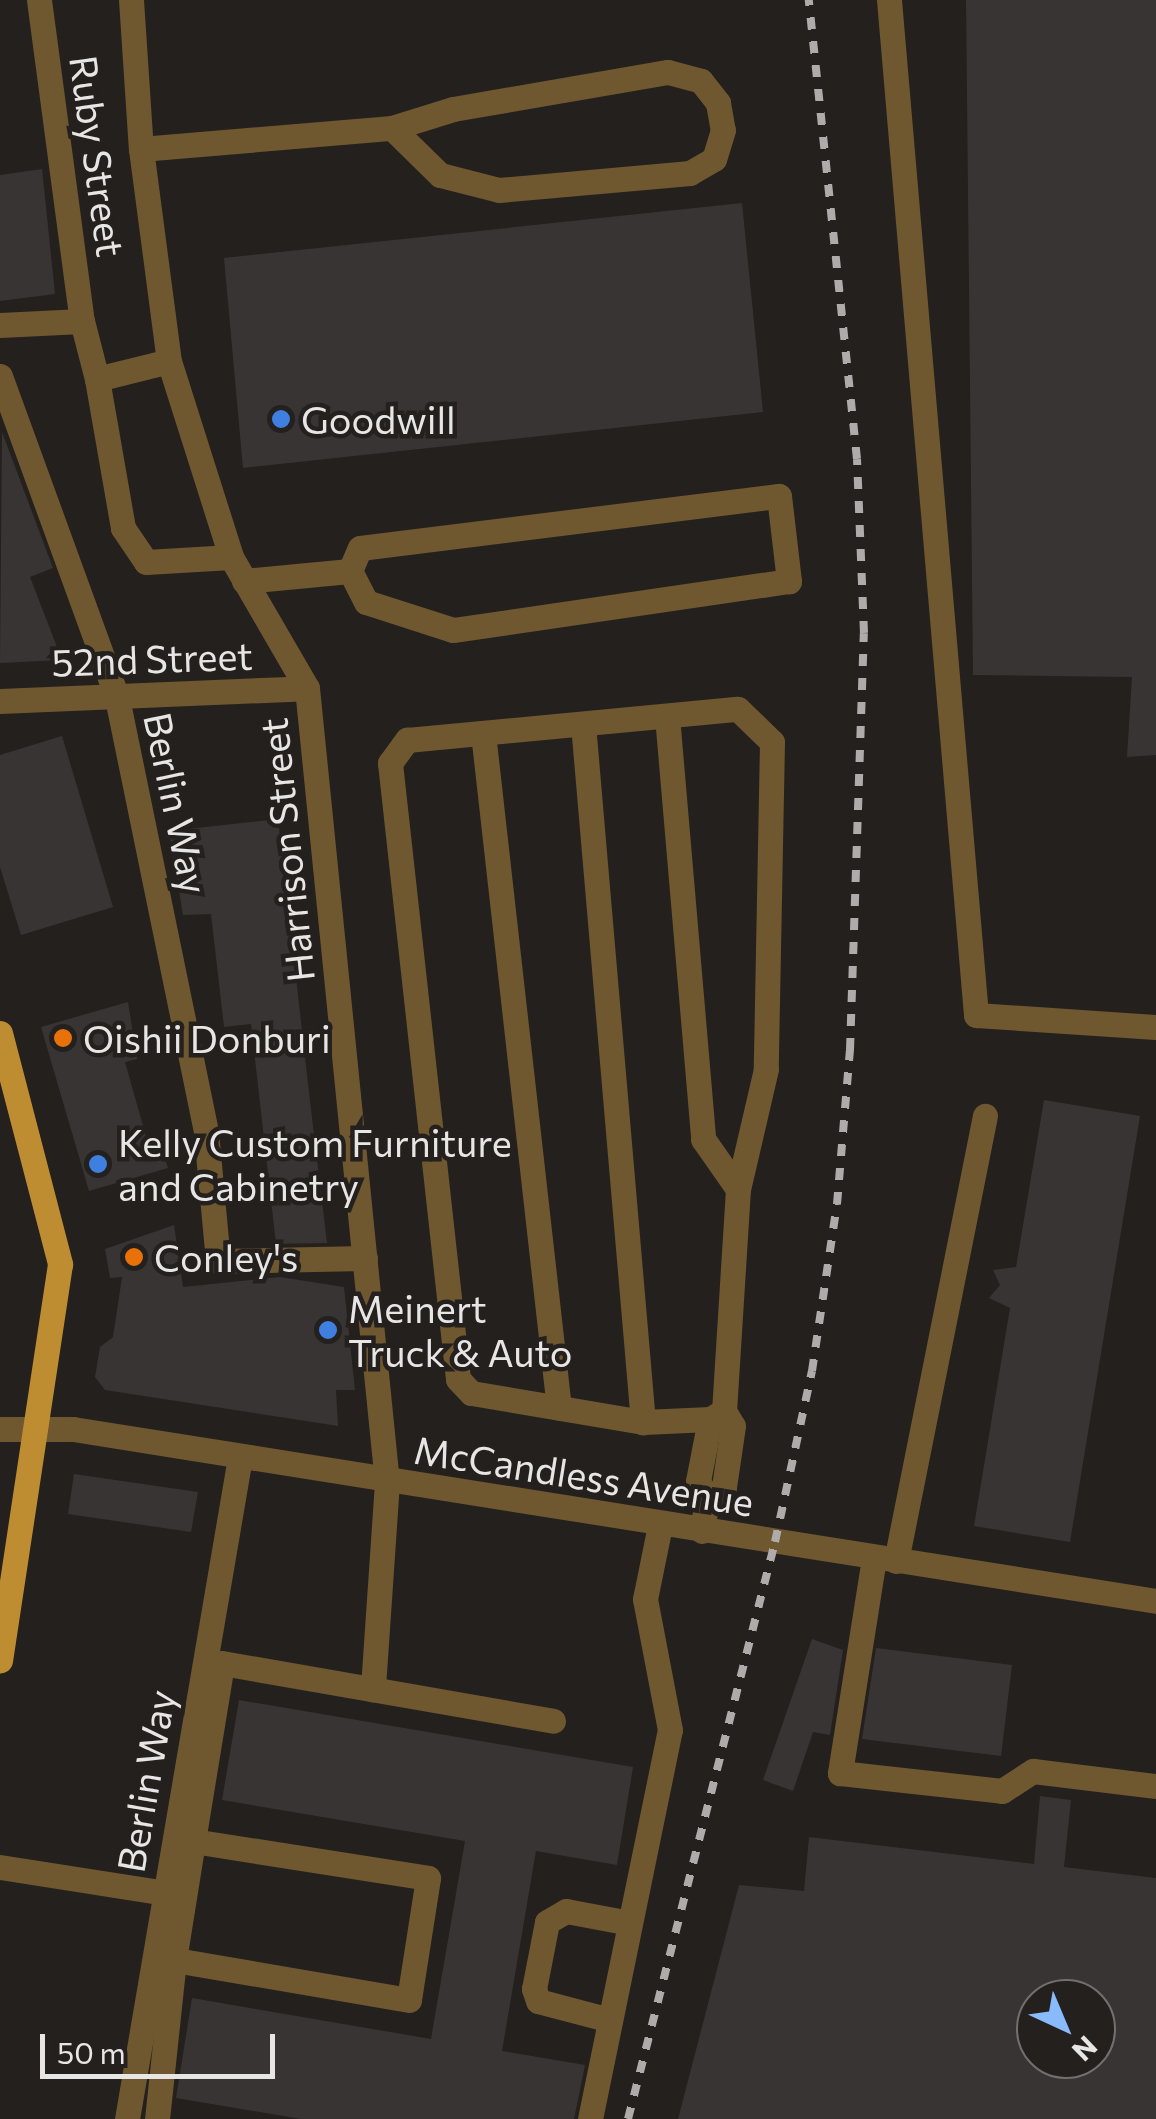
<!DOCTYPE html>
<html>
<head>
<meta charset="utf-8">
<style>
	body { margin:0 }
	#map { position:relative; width:1156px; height:2119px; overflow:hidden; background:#23201e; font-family:Commissioner,sans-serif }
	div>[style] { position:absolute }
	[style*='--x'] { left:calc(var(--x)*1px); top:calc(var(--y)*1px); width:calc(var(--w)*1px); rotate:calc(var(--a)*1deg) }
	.building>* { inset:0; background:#383433 }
	.minor>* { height:25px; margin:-12.5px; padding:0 12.5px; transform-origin:12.5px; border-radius:12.5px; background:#6f572f }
	.major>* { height:25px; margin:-12.5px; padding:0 12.5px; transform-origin:12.5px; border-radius:12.5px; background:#be8d31 }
	.rail>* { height:8px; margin-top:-4px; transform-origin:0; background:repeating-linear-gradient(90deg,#aeabaa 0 12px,transparent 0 24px) }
	.dots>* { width:28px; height:28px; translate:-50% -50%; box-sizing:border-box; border:5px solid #23201e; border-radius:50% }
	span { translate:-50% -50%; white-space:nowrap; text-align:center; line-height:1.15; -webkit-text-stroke:9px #23201e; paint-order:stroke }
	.street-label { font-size:38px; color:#e8e6e5 }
	.poi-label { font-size:38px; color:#e8e6e5 }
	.left { translate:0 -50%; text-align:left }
	.north { position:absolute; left:1016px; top:1979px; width:100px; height:100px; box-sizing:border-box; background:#23201e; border:2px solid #726f6e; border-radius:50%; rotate:136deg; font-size:28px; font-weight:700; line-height:40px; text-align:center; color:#e8e6e5 }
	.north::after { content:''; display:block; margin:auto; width:35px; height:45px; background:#89bafc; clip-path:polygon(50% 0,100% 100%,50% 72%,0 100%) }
	.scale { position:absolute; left:40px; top:2034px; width:235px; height:45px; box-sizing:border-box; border:5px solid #e8e6e5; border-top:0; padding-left:12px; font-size:30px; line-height:35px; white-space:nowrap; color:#e8e6e5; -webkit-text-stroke:8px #23201e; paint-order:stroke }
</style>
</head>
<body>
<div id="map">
	<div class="building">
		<div style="clip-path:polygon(966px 0,1156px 0,1156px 755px,1127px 757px,1132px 677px,973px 675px)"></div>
		<div style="clip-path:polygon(42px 169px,55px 294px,0 301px,0 175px)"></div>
		<div style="clip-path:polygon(742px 203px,763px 412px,243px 468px,224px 258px)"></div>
		<div style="clip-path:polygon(2px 432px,53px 568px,30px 577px,62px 660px,0 663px)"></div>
		<div style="clip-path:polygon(62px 736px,113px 907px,21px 935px,0 867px,0 755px)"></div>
		<div style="clip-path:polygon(278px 819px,310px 1101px,327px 1243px,276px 1244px,251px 1024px,224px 1027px,211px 914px,183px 915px,169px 831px)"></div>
		<div style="clip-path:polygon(128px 1002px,137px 1059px,125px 1062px,149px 1147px,160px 1144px,168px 1168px,89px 1191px,41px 1027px)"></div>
		<div style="clip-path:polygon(1044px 1100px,1140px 1116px,1070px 1542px,974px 1526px,1010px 1308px,989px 1298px,1000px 1285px,993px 1270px,1016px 1267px)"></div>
		<div style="clip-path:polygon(174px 1225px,183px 1287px,280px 1277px,344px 1287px,355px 1390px,336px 1390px,338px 1426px,105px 1390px,95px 1377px,100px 1347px,113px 1337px,122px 1277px,110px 1278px,105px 1249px)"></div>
		<div style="clip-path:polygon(74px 1474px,198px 1492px,191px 1532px,68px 1514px)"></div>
		<div style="clip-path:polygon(812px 1639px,843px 1650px,830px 1735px,813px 1732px,793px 1791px,763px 1780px)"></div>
		<div style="clip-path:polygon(876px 1648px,1012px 1665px,1001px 1756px,862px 1739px)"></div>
		<div style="clip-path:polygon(239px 1700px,633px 1767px,617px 1865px,536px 1851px,502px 2051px,585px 2065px,574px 2119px,301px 2119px,176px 2098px,192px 1998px,431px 2039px,465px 1841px,222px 1800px)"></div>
		<div style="clip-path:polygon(evenodd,1040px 1796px,1071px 1800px,1064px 1867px,1156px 1878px,1156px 2119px,678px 2119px,739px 1885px,804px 1891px,809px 1837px,1034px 1864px,1040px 1796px,1036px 1999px,1096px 1999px,1096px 2059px,1036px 2059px,1036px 1999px)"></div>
	</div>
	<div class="minor">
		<div style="--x:39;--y:0;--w:324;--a:82.4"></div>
		<div style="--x:82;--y:321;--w:60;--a:75.5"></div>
		<div style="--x:97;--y:379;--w:74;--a:-14"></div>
		<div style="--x:131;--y:0;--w:149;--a:86.2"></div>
		<div style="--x:141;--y:149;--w:214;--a:82.5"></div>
		<div style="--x:169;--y:361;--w:206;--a:72.4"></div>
		<div style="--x:231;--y:557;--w:151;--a:59.9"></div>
		<div style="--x:307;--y:688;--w:798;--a:84.25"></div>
		<div style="--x:387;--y:1482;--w:208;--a:93.9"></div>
		<div style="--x:889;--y:0;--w:1019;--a:85.1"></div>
		<div style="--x:976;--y:1015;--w:180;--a:3.8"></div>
		<div style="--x:141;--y:149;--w:252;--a:-4.8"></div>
		<div style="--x:392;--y:128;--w:64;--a:-17.3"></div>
		<div style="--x:453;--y:109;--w:218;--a:-9.8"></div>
		<div style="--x:668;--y:72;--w:34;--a:15"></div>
		<div style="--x:701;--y:81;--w:28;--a:52"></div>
		<div style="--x:718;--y:103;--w:27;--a:80"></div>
		<div style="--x:723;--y:130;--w:30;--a:107"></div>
		<div style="--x:714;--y:159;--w:28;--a:150"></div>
		<div style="--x:690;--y:173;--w:192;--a:174.9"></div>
		<div style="--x:499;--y:190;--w:61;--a:-165.7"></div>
		<div style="--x:440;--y:175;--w:67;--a:-135.6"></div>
		<div style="--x:0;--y:325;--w:82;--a:-2.8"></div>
		<div style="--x:0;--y:376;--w:343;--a:70"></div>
		<div style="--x:117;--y:698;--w:443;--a:78.4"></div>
		<div style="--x:206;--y:1132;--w:130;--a:84.7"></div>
		<div style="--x:218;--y:1261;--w:147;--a:-1.2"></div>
		<div style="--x:97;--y:379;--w:151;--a:80.1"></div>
		<div style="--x:123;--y:528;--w:41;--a:55.9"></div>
		<div style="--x:146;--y:562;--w:85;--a:-3.4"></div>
		<div style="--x:779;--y:496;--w:86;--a:83.3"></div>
		<div style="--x:789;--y:581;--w:340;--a:171.7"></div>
		<div style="--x:453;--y:630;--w:91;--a:-162.2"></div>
		<div style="--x:366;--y:602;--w:35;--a:-117"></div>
		<div style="--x:350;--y:571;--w:25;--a:-67"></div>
		<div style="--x:360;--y:548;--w:422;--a:-7.1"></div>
		<div style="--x:244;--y:581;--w:106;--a:-5.4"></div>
		<div style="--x:0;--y:701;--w:307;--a:-2.4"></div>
		<div style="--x:667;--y:716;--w:425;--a:85.1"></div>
		<div style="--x:703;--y:1139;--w:61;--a:55"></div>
		<div style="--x:583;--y:724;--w:701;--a:85.09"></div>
		<div style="--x:483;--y:733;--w:679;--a:83.58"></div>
		<div style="--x:710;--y:1419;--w:67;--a:177.4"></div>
		<div style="--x:643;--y:1422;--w:174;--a:-170.4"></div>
		<div style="--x:471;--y:1393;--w:19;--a:-133"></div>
		<div style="--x:458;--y:1379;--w:620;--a:-96.3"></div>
		<div style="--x:390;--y:763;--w:29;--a:-54"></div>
		<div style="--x:407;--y:740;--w:332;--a:-5.4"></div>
		<div style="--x:738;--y:709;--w:47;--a:44.1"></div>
		<div style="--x:772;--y:742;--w:327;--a:91.1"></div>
		<div style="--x:766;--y:1069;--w:123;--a:103.1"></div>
		<div style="--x:738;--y:1189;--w:222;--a:93.6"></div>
		<div style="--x:0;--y:1429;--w:73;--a:0"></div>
		<div style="--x:73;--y:1429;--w:1097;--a:9.02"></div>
		<div style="--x:702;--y:1531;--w:30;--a:-81"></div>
		<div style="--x:707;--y:1501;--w:22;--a:-114"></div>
		<div style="--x:698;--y:1481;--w:63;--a:-79"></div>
		<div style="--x:710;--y:1419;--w:16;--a:-30"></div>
		<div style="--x:724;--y:1411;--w:17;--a:59"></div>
		<div style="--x:733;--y:1426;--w:62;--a:98.4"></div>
		<div style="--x:724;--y:1487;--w:22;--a:141"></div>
		<div style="--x:874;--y:1558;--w:218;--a:99"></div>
		<div style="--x:840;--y:1773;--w:163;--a:6.3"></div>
		<div style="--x:1002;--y:1791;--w:37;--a:-33"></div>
		<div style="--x:1033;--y:1771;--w:124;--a:7"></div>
		<div style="--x:896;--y:1561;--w:454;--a:-78.7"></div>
		<div style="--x:193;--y:1841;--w:238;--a:8.9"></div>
		<div style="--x:428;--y:1878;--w:123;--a:98.9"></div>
		<div style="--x:409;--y:2000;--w:238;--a:-170.3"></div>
		<div style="--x:174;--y:1960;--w:121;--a:-80.9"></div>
		<div style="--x:193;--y:1841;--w:180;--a:-80.7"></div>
		<div style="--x:222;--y:1663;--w:336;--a:9.9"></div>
		<div style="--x:0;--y:1867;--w:180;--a:8.9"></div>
		<div style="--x:610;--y:2020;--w:74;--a:-165.2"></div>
		<div style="--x:538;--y:2001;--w:13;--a:-108"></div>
		<div style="--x:534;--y:1989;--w:68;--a:-79"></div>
		<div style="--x:547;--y:1922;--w:22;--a:-30"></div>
		<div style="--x:566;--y:1911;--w:65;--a:10.6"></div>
		<div style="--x:127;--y:2119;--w:672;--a:-80.31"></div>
		<div style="--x:157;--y:2119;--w:160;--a:-83.9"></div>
		<div style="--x:590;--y:2119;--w:397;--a:-78.4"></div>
		<div style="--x:670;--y:1730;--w:133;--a:-100.8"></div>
		<div style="--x:645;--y:1599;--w:76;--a:-78.5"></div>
	</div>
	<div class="major">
		<div style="--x:0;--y:1033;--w:239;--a:75.4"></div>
		<div style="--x:60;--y:1264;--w:401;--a:98.6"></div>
	</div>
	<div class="rail">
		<div style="--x:628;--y:2119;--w:595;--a:-75.71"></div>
		<div style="--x:775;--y:1542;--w:175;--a:-77.8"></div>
		<div style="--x:812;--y:1371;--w:169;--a:-81.5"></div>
		<div style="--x:837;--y:1204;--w:155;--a:-85.2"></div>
		<div style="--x:850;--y:1050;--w:417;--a:-88.1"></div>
		<div style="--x:864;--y:633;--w:174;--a:-92.3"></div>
		<div style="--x:857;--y:459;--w:462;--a:-96"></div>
	</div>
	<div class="dots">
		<div style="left:281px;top:419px;background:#3f7fe0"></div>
		<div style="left:63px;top:1038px;background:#e8710a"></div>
		<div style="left:98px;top:1164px;background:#3f7fe0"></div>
		<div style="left:134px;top:1257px;background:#e8710a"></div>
		<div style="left:328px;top:1330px;background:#3f7fe0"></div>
	</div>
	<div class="street-label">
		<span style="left:98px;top:156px;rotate:82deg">Ruby Street</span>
		<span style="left:152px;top:658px;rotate:-2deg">52nd Street</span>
		<span style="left:177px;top:803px;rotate:78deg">Berlin Way</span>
		<span style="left:286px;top:850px;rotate:-96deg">Harrison Street</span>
		<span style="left:584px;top:1475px;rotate:9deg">McCandless Avenue</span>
		<span style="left:145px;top:1781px;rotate:-80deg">Berlin Way</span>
	</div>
	<div class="poi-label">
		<span class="left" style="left:301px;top:419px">Goodwill</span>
		<span class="left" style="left:83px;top:1038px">Oishii Donburi</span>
		<span class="left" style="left:118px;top:1164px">Kelly Custom Furniture<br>and Cabinetry</span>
		<span class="left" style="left:154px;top:1257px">Conley's</span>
		<span class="left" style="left:348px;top:1330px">Meinert<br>Truck &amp; Auto</span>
	</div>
	<div class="north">N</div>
	<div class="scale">50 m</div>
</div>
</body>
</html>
